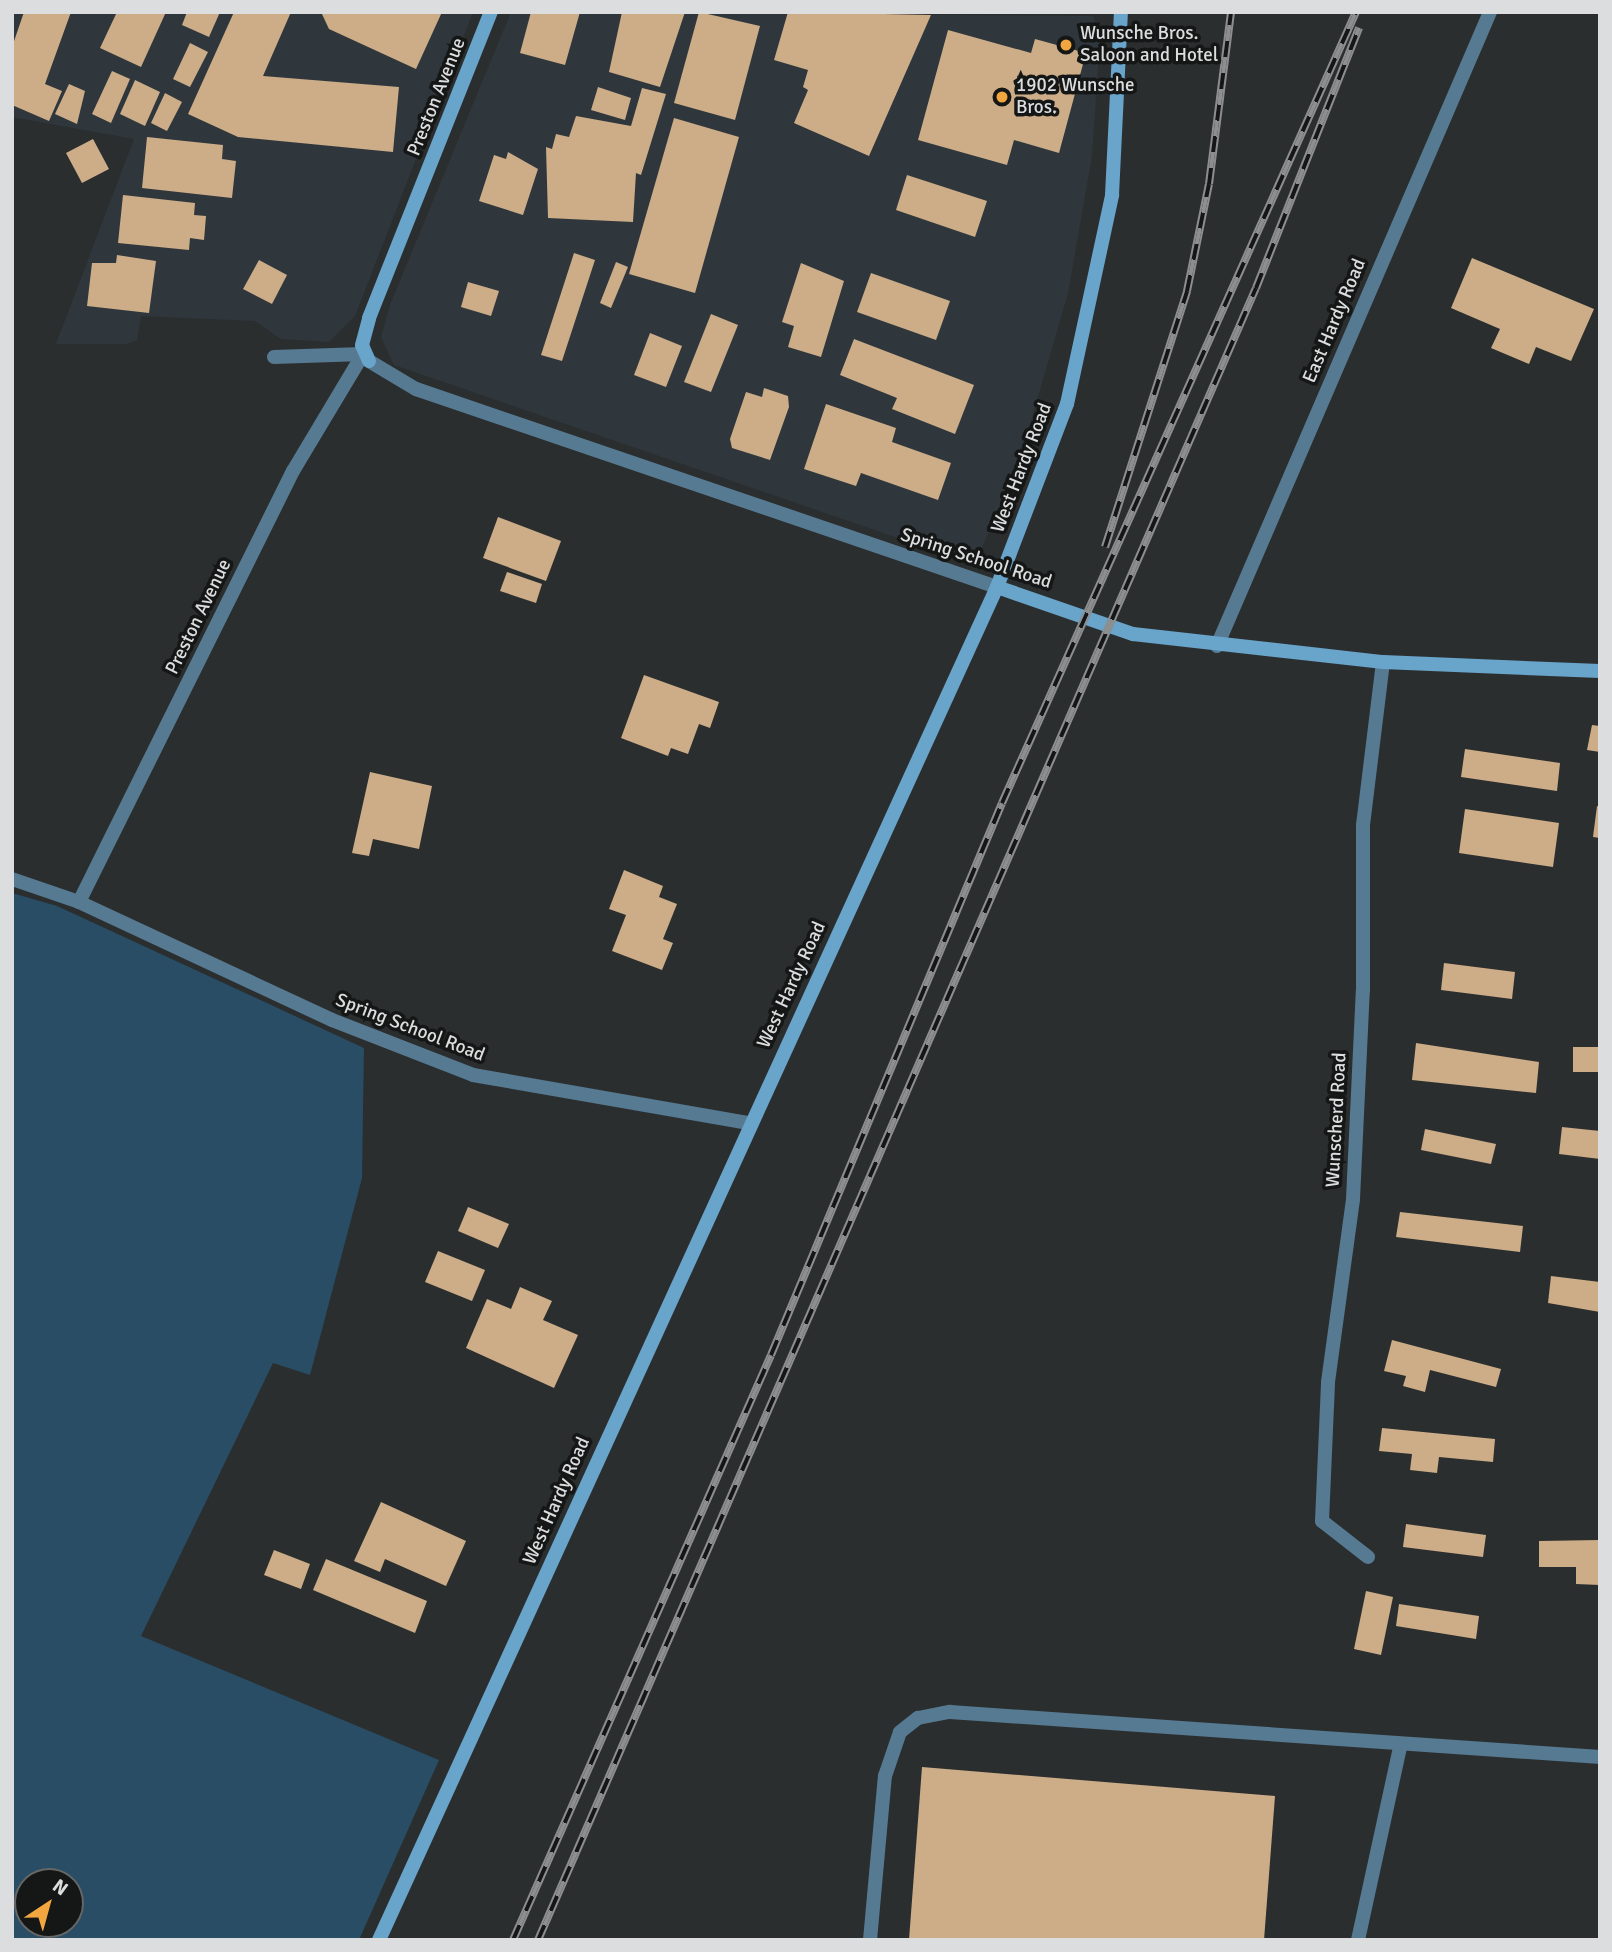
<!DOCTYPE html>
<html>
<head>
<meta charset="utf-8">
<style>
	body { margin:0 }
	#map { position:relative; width:1612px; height:1952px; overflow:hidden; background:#2b2e2f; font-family:Signika,sans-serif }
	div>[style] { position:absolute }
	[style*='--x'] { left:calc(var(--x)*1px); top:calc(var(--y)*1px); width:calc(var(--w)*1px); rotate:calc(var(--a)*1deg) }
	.built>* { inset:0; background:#2f373d }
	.green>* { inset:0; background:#284d64 }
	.building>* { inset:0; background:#ccad88 }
	.lane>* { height:14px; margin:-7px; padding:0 7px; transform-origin:7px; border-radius:7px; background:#567a91 }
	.street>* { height:14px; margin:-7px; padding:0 7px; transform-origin:7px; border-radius:7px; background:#567a91 }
	.secondary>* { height:14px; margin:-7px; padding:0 7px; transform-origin:7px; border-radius:7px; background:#69a4ca }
	.rail>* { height:8px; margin-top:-4px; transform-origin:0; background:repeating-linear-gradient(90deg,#151616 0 16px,#8c8e8f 0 32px); box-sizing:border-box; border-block:2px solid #8c8e8f }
	.dots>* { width:19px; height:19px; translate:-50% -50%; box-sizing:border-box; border:4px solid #151616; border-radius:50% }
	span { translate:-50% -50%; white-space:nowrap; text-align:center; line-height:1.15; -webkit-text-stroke:7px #151616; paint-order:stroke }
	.poi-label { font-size:19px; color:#dcddde }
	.left { translate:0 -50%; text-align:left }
	.street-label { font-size:19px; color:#dcddde }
	.frame { position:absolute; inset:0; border:14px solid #dcddde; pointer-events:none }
	.north { position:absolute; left:14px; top:1868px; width:70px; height:70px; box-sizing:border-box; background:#151616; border:2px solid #656666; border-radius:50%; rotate:36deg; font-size:19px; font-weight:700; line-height:28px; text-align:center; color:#dcddde }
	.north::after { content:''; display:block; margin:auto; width:24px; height:32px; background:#f1a63f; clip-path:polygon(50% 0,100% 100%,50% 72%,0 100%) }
</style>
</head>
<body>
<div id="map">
	<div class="built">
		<div style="clip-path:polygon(14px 12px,473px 12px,355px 316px,329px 342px,281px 339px,255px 321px,141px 316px,137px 340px,126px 344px,56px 344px,134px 139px,12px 117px)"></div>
		<div style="clip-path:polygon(511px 12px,1093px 16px,1100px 35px,1092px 156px,1068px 293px,1011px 490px,976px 558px,965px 561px,394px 365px,381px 337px,390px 305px)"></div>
	</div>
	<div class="green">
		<div style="clip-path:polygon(evenodd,12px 893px,57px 906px,364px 1048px,362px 1178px,310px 1375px,273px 1363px,141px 1636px,439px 1760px,359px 1940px,12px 1940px,12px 893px,70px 1882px,70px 1924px,28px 1924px,28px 1882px,70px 1882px)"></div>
	</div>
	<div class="building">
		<div style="clip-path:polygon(24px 12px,71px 12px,45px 84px,62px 91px,49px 121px,12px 105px,12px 47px)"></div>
		<div style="clip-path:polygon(117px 12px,166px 12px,141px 67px,100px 48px)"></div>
		<div style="clip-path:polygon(187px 12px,220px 12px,209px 37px,182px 25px)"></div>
		<div style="clip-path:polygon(234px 12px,291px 12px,263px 76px,399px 87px,393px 152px,238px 137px,188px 114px)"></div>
		<div style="clip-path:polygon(321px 12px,442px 12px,416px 69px,329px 29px)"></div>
		<div style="clip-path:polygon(531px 12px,580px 12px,565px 65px,520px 53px)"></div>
		<div style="clip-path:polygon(622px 12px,685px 12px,660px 87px,609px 72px)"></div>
		<div style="clip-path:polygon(699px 12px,760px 26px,735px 120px,674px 103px)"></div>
		<div style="clip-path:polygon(788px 12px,931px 15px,869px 156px,794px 123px,808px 90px,803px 87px,808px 70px,774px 60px)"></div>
		<div style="clip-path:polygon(948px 30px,1031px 53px,1035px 39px,1086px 53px,1059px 153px,1014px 140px,1007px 165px,918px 140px)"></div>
		<div style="clip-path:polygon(190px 43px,208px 52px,190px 87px,173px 79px)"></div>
		<div style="clip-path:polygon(112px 71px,130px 79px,111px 123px,92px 114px)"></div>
		<div style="clip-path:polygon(135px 80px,160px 92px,145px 126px,120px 114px)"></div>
		<div style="clip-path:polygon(69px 84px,85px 91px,77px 124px,55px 114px)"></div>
		<div style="clip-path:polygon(598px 87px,631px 98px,625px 120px,591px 110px)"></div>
		<div style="clip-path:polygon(642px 88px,666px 94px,641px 175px,636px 173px,633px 222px,548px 218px,546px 147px,552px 149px,556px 134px,569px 137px,576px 116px,631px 126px)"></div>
		<div style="clip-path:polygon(165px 93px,182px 102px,167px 131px,151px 123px)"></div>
		<div style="clip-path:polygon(674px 118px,739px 137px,695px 293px,629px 274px)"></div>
		<div style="clip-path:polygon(147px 137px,223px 145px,222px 159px,236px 161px,232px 198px,142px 188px)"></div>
		<div style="clip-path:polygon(93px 139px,109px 169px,82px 183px,66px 153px)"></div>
		<div style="clip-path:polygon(508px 152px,538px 169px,523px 215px,479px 201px,494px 155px,506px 159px)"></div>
		<div style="clip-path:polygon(907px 175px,987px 201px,975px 237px,896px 210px)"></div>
		<div style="clip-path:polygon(123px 195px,195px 203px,194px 215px,206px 216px,204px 240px,190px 238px,189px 250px,118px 243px)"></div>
		<div style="clip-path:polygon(574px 253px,595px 260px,562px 361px,541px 355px)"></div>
		<div style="clip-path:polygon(117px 255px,156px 261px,149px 313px,87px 306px,92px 263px,116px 263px)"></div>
		<div style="clip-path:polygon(1472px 258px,1594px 309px,1571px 361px,1536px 347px,1529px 364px,1491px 348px,1500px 329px,1451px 308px)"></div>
		<div style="clip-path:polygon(259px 260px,287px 275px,272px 304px,243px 289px)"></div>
		<div style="clip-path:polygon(616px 262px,628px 267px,611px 308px,600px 303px)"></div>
		<div style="clip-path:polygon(801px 263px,844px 281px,821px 357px,788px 347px,794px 326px,782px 322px)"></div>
		<div style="clip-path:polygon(871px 273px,950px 301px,936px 340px,857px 312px)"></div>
		<div style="clip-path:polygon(468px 282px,499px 291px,491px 316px,461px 307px)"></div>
		<div style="clip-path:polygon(711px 314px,738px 325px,711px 392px,684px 382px)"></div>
		<div style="clip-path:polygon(650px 333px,682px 346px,666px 387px,634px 375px)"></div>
		<div style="clip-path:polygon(854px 339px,974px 385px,955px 434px,892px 409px,897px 398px,840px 375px)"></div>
		<div style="clip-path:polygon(764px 388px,788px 396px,789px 407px,770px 460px,732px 448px,730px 439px,746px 392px,762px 397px)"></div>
		<div style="clip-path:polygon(826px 404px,896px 428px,892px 442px,951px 463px,938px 500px,861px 473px,856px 486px,804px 469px)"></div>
		<div style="clip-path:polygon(498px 517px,561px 541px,546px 581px,483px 558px)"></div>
		<div style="clip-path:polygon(507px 572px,542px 584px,536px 603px,500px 591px)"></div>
		<div style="clip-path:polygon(644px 675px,719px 702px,710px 728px,699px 724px,688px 754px,671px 748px,668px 756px,621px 738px)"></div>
		<div style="clip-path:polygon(1592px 725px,1600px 726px,1600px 752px,1587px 750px)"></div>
		<div style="clip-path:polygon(1465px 749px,1560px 763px,1557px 791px,1461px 777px)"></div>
		<div style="clip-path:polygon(370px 772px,432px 786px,419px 849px,373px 839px,369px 856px,352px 853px)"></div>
		<div style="clip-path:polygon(1597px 806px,1600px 807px,1600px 838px,1593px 837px)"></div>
		<div style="clip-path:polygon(1465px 809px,1559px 823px,1553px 867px,1459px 853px)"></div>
		<div style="clip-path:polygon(624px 870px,663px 886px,659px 897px,677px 904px,663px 939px,673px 943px,662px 970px,612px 951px,626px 915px,609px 909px)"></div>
		<div style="clip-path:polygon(1444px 963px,1515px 972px,1512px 999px,1441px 990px)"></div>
		<div style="clip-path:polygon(1416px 1043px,1539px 1062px,1536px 1093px,1412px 1080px)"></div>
		<div style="clip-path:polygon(1573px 1047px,1600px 1047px,1600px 1072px,1573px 1072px)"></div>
		<div style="clip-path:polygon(1562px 1127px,1600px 1131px,1600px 1159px,1559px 1154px)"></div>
		<div style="clip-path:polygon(1425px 1129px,1496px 1144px,1491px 1164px,1421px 1150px)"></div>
		<div style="clip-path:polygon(468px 1207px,509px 1224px,498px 1248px,458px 1231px)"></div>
		<div style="clip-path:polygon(1400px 1212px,1523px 1226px,1520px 1252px,1396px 1237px)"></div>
		<div style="clip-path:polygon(438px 1251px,485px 1270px,472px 1301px,425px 1282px)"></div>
		<div style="clip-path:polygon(1551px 1276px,1600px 1282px,1600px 1312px,1548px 1303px)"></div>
		<div style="clip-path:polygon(520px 1287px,552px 1301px,543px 1320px,578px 1335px,554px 1388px,466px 1348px,487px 1299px,511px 1309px)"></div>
		<div style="clip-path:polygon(1392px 1340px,1501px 1369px,1496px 1387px,1430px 1370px,1425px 1392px,1403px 1386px,1406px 1376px,1384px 1371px)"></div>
		<div style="clip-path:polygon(1382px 1428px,1495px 1439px,1493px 1462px,1439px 1457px,1437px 1473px,1410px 1470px,1412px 1454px,1379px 1451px)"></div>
		<div style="clip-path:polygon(381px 1502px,466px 1541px,446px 1586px,385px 1559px,380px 1572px,354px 1561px)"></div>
		<div style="clip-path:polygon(1406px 1524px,1486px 1535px,1483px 1557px,1403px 1547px)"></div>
		<div style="clip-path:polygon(1600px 1540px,1600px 1585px,1576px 1584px,1576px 1567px,1539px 1567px,1539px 1541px)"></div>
		<div style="clip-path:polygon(274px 1550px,310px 1564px,301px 1589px,264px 1575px)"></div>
		<div style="clip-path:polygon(326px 1559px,427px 1601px,415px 1633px,313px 1590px)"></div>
		<div style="clip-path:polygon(1366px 1591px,1393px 1597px,1381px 1655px,1354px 1649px)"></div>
		<div style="clip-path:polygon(1399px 1604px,1479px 1616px,1476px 1639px,1396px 1626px)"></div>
		<div style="clip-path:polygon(922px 1767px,1275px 1796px,1264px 1940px,909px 1940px)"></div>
	</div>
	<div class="lane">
		<div style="--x:274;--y:357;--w:89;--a:-1.9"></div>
		<div style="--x:79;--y:902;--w:279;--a:25"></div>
		<div style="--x:332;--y:1020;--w:151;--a:21.3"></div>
		<div style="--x:473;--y:1075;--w:280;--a:9.9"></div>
		<div style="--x:1368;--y:1557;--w:58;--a:-142"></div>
		<div style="--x:1322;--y:1521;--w:139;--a:-87.5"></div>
		<div style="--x:1328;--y:1382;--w:185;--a:-82.2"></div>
		<div style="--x:1353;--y:1199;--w:209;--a:-87.3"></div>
		<div style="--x:1363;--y:990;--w:165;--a:-90"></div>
		<div style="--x:1363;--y:825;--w:164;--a:-83"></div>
		<div style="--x:870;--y:1940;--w:165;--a:-84.8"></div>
		<div style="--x:885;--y:1776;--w:46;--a:-71.2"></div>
		<div style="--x:900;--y:1732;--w:23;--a:-38"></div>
		<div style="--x:918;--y:1718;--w:33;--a:-11"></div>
		<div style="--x:950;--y:1712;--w:652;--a:3.96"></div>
		<div style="--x:1358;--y:1940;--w:198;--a:-77.7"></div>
	</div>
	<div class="street">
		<div style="--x:369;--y:361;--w:55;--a:30.8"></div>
		<div style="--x:416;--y:389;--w:614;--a:18.82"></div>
		<div style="--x:1217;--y:646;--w:690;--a:-66.7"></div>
		<div style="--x:12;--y:879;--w:71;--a:18.9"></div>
		<div style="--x:79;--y:902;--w:481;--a:-63.6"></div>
		<div style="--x:293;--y:471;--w:136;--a:-59.1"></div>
	</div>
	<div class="secondary">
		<div style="--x:369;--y:361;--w:17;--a:-114"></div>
		<div style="--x:362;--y:345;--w:28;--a:-75"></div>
		<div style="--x:369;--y:318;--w:329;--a:-68.3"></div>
		<div style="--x:997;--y:587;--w:144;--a:19.1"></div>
		<div style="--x:1133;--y:634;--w:252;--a:6.4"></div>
		<div style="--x:1383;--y:662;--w:217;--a:2.4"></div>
		<div style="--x:379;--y:1940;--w:1487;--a:-65.45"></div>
		<div style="--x:997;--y:587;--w:196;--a:-69.1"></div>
		<div style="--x:1067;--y:404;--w:214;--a:-77.8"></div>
		<div style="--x:1112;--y:195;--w:183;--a:-87.2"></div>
	</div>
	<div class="rail">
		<div style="--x:1105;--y:547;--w:269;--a:-72.2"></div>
		<div style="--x:1187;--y:291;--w:109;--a:-78.4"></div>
		<div style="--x:1209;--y:184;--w:173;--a:-82.7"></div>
		<div style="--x:513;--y:1940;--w:639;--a:-66.2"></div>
		<div style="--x:771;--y:1355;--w:598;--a:-67.29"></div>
		<div style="--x:1002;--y:803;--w:867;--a:-65.89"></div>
		<div style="--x:538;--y:1940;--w:1801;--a:-66.51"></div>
		<div style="--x:1256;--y:288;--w:280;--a:-68.4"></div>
	</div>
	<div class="dots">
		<div style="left:1066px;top:45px;background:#f1a63f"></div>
		<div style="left:1002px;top:97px;background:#f1a63f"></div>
	</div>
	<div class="poi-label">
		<span class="left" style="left:1080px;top:45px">Wunsche Bros.<br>Saloon and Hotel</span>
		<span class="left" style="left:1016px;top:97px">1902 Wunsche<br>Bros.</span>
	</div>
	<div class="street-label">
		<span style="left:437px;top:97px;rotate:-68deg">Preston Avenue</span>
		<span style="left:1335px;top:321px;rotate:-67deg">East Hardy Road</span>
		<span style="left:1022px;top:468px;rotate:-69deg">West Hardy Road</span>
		<span style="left:976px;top:559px;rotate:18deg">Spring School Road</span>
		<span style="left:199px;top:617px;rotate:-64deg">Preston Avenue</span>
		<span style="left:792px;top:985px;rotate:-65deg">West Hardy Road</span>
		<span style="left:410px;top:1028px;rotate:21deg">Spring School Road</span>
		<span style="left:1337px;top:1120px;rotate:-87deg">Wunscherd Road</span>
		<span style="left:557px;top:1501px;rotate:-66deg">West Hardy Road</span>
	</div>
	<div class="frame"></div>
	<div class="north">N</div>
</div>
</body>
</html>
